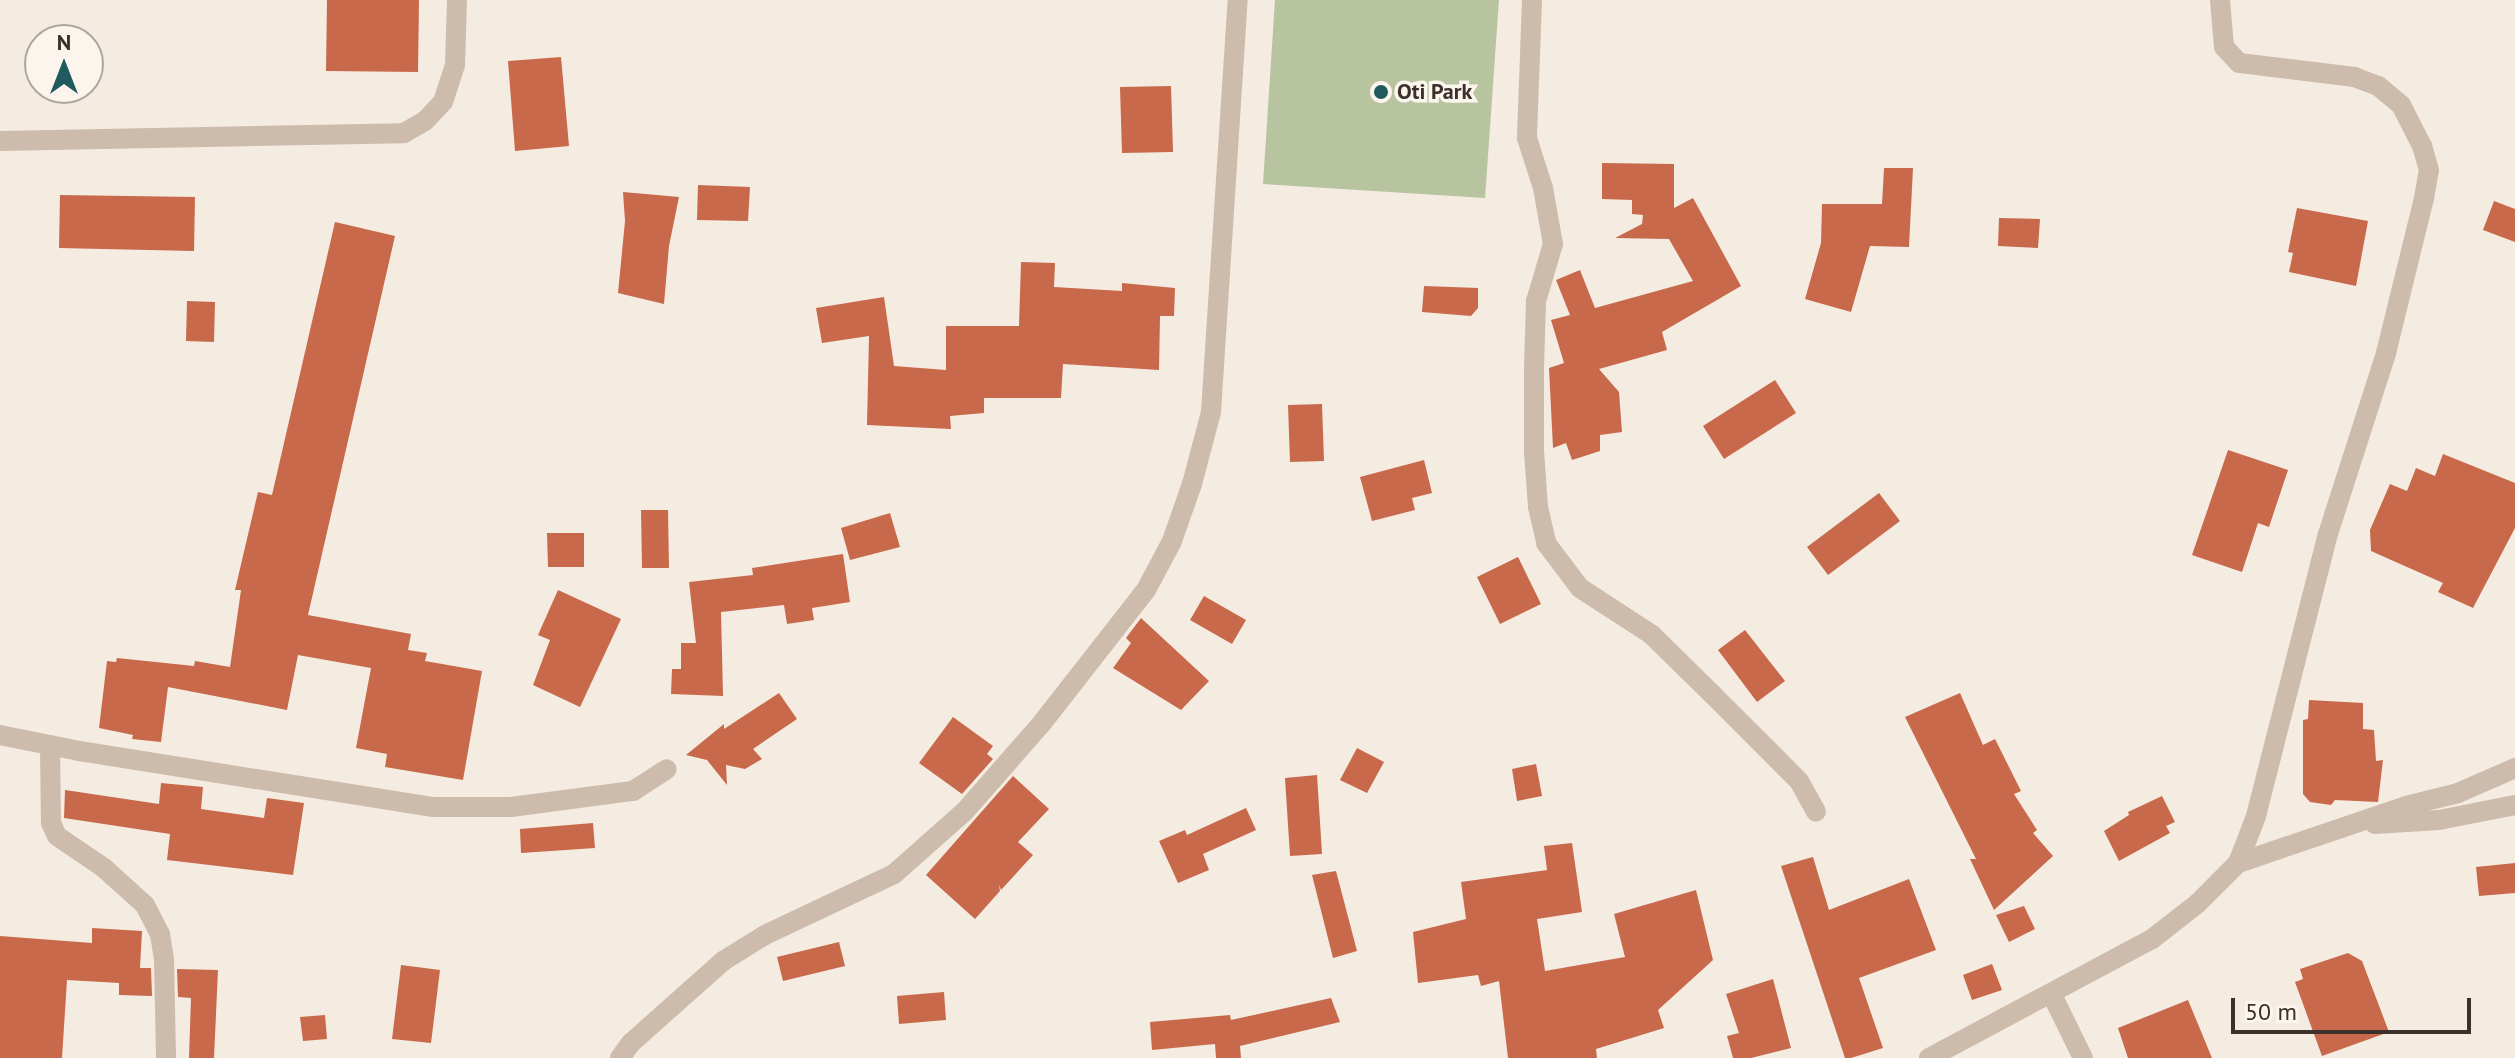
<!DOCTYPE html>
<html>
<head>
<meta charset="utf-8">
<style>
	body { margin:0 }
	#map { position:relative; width:2515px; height:1058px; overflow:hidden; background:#f4ebe1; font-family:"PT Sans",sans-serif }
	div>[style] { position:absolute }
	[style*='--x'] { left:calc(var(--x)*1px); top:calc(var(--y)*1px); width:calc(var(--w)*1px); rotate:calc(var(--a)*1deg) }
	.green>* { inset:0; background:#b8c4a0 }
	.building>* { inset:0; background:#c8694b }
	.minor>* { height:20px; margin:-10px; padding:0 10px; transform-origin:10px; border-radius:10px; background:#cdbbac }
	.dots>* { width:22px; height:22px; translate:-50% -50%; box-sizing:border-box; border:4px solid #fbf5ee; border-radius:50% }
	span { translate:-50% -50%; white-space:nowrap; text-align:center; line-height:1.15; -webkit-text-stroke:7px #fbf5ee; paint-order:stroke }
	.poi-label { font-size:22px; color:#3b302b; font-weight:700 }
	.left { translate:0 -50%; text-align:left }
	.north { position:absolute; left:24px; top:24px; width:80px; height:80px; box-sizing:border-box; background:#fbf5ee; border:2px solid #aea6a0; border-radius:50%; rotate:0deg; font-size:22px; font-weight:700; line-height:32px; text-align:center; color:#3b302b }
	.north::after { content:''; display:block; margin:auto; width:28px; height:36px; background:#1f5a5e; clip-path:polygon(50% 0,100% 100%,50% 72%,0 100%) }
	.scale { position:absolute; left:2231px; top:998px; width:240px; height:36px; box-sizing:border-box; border:4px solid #3b302b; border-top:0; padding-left:10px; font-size:24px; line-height:28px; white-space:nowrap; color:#3b302b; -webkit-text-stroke:6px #fbf5ee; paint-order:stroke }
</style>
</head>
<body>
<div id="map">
	<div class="green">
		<div style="clip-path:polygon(1275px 0,1499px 0,1485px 198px,1263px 184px)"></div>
	</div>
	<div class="building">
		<div style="clip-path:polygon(327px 0,419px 0,418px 72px,326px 71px)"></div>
		<div style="clip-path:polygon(561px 57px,569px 146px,515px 151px,508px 61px)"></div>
		<div style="clip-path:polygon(1171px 86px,1173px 152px,1122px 153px,1120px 87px)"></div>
		<div style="clip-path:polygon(1602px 163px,1674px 164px,1674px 208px,1693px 198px,1741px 286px,1662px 332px,1667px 350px,1599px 369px,1619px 392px,1622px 432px,1600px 435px,1600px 451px,1572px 460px,1566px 443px,1553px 448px,1549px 368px,1564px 363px,1551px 320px,1570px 315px,1556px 280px,1580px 270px,1595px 308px,1693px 281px,1669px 239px,1615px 238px,1642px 224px,1643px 215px,1632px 214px,1632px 200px,1602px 199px)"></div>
		<div style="clip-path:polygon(1884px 168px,1913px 168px,1909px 247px,1870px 246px,1851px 312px,1805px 299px,1821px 243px,1822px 204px,1882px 204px)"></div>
		<div style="clip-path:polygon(698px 185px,750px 187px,748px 221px,697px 220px)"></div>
		<div style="clip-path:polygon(623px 192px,679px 197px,669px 246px,664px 304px,618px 293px,625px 221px)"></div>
		<div style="clip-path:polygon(60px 195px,195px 197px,194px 251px,59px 248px)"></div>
		<div style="clip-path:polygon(2494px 201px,2515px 209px,2515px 242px,2483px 230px)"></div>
		<div style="clip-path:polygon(2297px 208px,2368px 221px,2356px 286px,2289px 272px,2293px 253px,2288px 252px)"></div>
		<div style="clip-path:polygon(1999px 218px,2040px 219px,2038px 248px,1998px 246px)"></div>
		<div style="clip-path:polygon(335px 222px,395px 236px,308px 615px,411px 634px,408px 650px,427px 653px,425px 661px,482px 671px,463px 780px,385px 767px,387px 754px,356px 748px,371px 668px,298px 655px,287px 710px,168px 687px,161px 742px,132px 739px,133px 735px,99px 728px,107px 661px,116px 662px,117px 658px,194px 666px,195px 661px,230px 667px,241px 590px,235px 590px,258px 492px,272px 495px)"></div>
		<div style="clip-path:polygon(1021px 262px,1055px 263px,1054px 287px,1122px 291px,1122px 283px,1175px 288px,1174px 316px,1160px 316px,1159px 370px,1063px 364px,1061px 398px,984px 398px,984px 413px,950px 416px,951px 429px,867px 425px,869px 336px,822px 343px,816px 308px,884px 297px,894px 366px,946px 370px,946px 326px,1019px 326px)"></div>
		<div style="clip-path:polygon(1424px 286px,1478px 288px,1478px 308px,1471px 316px,1422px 312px)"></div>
		<div style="clip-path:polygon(187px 301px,215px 302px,214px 342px,186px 341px)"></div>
		<div style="clip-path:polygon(1775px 380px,1796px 413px,1724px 459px,1703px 426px)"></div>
		<div style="clip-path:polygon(1322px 404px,1324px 461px,1290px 462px,1288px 405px)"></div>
		<div style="clip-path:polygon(2228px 450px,2288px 470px,2269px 527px,2258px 523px,2242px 572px,2192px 555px)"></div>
		<div style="clip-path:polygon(2443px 454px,2515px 483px,2515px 528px,2473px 608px,2438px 592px,2443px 583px,2371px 551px,2370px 530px,2390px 484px,2407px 491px,2416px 468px,2435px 476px)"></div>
		<div style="clip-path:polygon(1424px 460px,1432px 493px,1412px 498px,1415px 510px,1372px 521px,1360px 477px)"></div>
		<div style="clip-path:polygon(1879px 493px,1900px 521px,1828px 575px,1807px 547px)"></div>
		<div style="clip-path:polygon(641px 510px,668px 510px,669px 568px,642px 568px)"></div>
		<div style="clip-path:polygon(890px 513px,900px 547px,850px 560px,841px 528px)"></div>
		<div style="clip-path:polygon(547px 533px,584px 533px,584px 567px,548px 567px)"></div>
		<div style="clip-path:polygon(843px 554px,850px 602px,812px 608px,814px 620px,787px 624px,784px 605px,721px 612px,723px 696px,671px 694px,672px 669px,681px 669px,681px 643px,696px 643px,689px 582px,753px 575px,752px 568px)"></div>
		<div style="clip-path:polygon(1518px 557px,1541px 604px,1500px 624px,1477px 577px)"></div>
		<div style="clip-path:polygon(558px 590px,621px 619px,580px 707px,533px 685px,550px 640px,538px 635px)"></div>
		<div style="clip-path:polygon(1204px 596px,1246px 620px,1232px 644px,1190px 620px)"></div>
		<div style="clip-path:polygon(1141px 618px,1209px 681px,1181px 710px,1113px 668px,1131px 643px,1126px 638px)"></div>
		<div style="clip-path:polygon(1745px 630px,1785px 681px,1757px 702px,1718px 650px)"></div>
		<div style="clip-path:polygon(779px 693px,797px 719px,753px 749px,762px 759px,745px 769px,726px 765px,727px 785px,707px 760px,686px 755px,724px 724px,724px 729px)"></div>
		<div style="clip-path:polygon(1960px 693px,1983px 745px,1995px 739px,2021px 791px,2014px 794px,2037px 830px,2033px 833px,2053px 856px,1994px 910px,1970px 859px,1976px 859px,1905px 717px)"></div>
		<div style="clip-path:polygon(2309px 700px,2363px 703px,2363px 729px,2374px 730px,2376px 761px,2383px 760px,2378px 802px,2335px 800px,2331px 805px,2310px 802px,2303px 794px,2303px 720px,2308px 719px)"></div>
		<div style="clip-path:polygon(953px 717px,993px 746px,987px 754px,993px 759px,962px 794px,919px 763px)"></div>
		<div style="clip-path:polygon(1357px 748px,1384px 762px,1367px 793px,1340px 780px)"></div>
		<div style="clip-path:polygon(1536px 764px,1542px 796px,1517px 801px,1512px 769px)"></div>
		<div style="clip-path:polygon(1317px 775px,1322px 854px,1290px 856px,1285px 778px)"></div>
		<div style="clip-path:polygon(1013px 776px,1049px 809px,1018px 842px,1033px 855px,1001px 890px,999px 885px,1000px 891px,975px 919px,926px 875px)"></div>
		<div style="clip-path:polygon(161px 783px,203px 787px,201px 809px,264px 818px,267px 798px,304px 803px,293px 875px,167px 860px,170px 834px,64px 818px,65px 790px,159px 804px)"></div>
		<div style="clip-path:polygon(2162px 796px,2175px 822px,2166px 826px,2170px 833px,2119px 861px,2104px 831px,2129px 815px,2128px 812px)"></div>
		<div style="clip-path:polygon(1246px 808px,1256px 830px,1203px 854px,1209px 870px,1178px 883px,1159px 841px,1185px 830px,1187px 835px)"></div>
		<div style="clip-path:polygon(593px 823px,595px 848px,521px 853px,520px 829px)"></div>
		<div style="clip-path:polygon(1572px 843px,1582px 912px,1537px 919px,1545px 971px,1625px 957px,1614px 914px,1696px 890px,1713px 960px,1658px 1010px,1664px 1028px,1596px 1049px,1597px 1058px,1508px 1058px,1499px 981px,1481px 986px,1478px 975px,1418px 983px,1413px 932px,1466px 919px,1461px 882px,1547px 870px,1544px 846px)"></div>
		<div style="clip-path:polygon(1813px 857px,1829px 910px,1909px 879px,1936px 950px,1859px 978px,1883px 1048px,1851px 1058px,1845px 1058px,1781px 866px)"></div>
		<div style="clip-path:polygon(2515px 863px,2515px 893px,2479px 896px,2476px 867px)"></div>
		<div style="clip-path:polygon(1336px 871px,1357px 951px,1333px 958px,1312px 875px)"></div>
		<div style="clip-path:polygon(2024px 906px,2035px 929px,2009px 942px,1996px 915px)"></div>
		<div style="clip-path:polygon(92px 928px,142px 931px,140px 968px,151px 968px,152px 996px,119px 995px,119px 983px,67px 980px,62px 1058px,0 1058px,0 936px,92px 943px)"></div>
		<div style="clip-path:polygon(839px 942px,845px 966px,783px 981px,777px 957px)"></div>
		<div style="clip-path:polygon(2348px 953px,2362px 961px,2389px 1032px,2322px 1056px,2295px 982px,2303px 979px,2300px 969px)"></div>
		<div style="clip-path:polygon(1992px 964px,2002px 990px,1972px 1000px,1963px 975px)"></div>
		<div style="clip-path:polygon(401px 965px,440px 970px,431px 1043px,392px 1039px)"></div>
		<div style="clip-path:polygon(177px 969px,218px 970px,214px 1058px,189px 1058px,191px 998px,178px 997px)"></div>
		<div style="clip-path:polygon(1773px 979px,1791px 1048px,1751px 1058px,1733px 1058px,1727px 1036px,1739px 1033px,1726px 994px)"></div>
		<div style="clip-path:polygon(944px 992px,946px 1020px,899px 1024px,897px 996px)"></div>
		<div style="clip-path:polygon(1331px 998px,1340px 1022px,1240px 1046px,1241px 1058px,1216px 1058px,1215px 1044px,1152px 1050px,1150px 1022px,1230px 1015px,1231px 1020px)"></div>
		<div style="clip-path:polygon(2188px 1000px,2212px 1058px,2128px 1058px,2118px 1028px)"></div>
		<div style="clip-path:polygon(325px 1015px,327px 1039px,303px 1041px,300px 1017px)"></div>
	</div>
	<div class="minor">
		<div style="--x:1532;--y:0;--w:138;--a:92.1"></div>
		<div style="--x:1527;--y:138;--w:52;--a:72.3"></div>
		<div style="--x:1543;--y:188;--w:57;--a:79.9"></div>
		<div style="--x:1553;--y:244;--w:59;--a:106.6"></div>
		<div style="--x:1536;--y:301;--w:69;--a:91.7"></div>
		<div style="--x:1534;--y:370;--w:81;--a:90"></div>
		<div style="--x:1534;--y:451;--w:56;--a:85.9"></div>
		<div style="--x:1538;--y:507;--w:37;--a:77"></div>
		<div style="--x:1546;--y:543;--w:56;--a:52.9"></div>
		<div style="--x:1580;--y:588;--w:86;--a:33.1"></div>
		<div style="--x:1652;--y:635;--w:84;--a:44.5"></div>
		<div style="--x:1712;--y:694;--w:123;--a:45"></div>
		<div style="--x:1799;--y:781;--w:35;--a:61"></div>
		<div style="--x:0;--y:141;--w:404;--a:-1.1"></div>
		<div style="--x:404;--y:133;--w:24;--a:-30"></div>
		<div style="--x:425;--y:121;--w:26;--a:-47"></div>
		<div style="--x:443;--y:102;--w:39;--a:-72"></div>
		<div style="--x:455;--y:65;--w:65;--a:-88.2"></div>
		<div style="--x:0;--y:735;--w:81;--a:11.4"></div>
		<div style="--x:79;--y:751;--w:359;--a:9"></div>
		<div style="--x:434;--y:807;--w:77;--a:0"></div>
		<div style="--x:511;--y:807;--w:123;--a:-7.5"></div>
		<div style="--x:633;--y:791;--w:40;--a:-32.9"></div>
		<div style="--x:50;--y:745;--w:78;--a:89.3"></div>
		<div style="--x:51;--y:823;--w:14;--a:65"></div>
		<div style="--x:57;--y:836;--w:57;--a:34.2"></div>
		<div style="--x:104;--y:868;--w:55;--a:42.1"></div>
		<div style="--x:145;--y:905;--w:33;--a:63"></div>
		<div style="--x:160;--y:934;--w:26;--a:81"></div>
		<div style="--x:164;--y:960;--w:98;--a:88.8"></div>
		<div style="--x:2375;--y:824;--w:64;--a:-3.6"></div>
		<div style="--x:2439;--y:820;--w:77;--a:-11.2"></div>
		<div style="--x:2238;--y:863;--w:177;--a:-18.7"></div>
		<div style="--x:2406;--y:806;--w:54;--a:-14"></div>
		<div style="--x:2458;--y:793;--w:62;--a:-23.7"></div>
		<div style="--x:2052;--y:995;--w:70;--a:63.8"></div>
		<div style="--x:620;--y:1058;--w:19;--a:-54"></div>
		<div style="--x:631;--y:1043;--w:123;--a:-41.7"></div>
		<div style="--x:723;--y:961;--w:49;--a:-31.8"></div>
		<div style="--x:765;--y:935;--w:143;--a:-25.3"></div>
		<div style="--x:894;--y:874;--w:95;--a:-41.6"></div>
		<div style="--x:965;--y:811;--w:117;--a:-48.8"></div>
		<div style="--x:1042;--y:723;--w:169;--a:-52"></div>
		<div style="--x:1146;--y:590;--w:55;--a:-62"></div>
		<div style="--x:1172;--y:541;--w:60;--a:-70.7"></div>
		<div style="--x:1192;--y:484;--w:74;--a:-75.2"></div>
		<div style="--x:1211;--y:412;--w:413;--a:-86.3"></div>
		<div style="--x:1929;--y:1058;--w:253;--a:-28.1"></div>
		<div style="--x:2152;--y:939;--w:58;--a:-38"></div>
		<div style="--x:2198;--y:903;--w:57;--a:-45"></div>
		<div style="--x:2238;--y:863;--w:50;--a:-69"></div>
		<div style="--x:2256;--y:816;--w:291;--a:-75.7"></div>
		<div style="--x:2328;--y:534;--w:190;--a:-72.2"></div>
		<div style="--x:2386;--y:353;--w:160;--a:-76.2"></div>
		<div style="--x:2424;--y:198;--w:28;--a:-80"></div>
		<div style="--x:2429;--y:170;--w:25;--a:-106"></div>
		<div style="--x:2422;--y:146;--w:46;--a:-117.1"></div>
		<div style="--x:2401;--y:105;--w:30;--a:-140"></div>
		<div style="--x:2378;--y:86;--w:25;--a:-159"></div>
		<div style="--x:2355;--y:77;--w:117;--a:-173.1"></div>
		<div style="--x:2239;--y:63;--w:22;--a:-133"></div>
		<div style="--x:2224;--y:47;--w:47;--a:-94.9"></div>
	</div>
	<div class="dots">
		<div style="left:1381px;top:92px;background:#1f5a5e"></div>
	</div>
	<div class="poi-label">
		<span class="left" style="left:1397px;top:92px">Oti Park</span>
	</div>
	<div class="north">N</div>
	<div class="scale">50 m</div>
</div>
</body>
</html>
